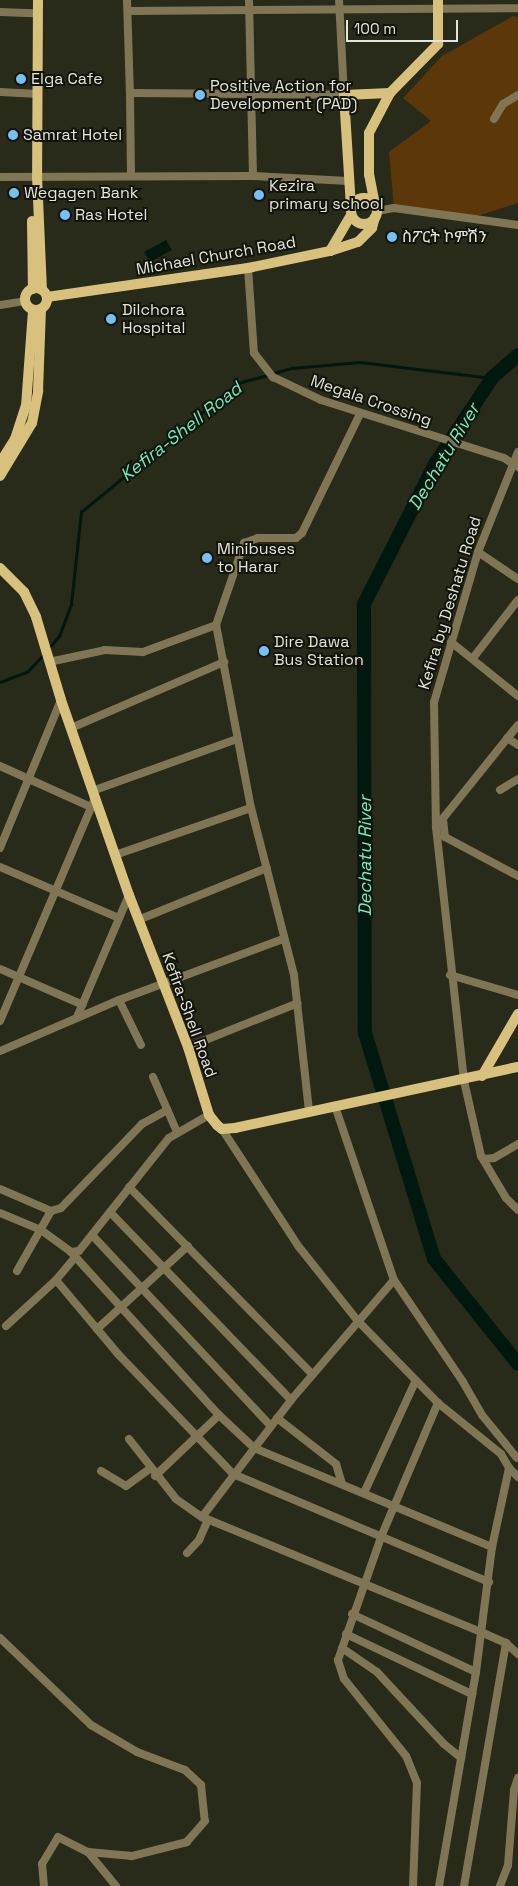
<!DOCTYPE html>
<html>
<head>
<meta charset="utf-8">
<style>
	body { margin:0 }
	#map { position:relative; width:518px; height:1886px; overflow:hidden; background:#282b19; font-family:"Space Grotesk","Noto Sans Ethiopic",sans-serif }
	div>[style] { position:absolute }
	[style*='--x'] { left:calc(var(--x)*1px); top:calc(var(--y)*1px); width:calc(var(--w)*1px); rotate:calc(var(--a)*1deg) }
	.green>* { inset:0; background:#5b370a }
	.water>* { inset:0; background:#00180e }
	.stream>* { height:2.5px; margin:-1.25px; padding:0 1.25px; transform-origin:1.25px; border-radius:1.25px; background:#00180e }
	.river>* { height:14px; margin:-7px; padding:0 7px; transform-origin:7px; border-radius:7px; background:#00180e }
	.minor>* { height:8px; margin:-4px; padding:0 4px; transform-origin:4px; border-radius:4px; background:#807555 }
	.major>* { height:10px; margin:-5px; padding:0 5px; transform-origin:5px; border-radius:5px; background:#d8c17d }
	.major>.ring { margin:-5px; padding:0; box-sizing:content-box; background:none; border:10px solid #d8c17d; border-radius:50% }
	.dots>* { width:14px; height:14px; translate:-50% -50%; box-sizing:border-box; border:2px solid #12130b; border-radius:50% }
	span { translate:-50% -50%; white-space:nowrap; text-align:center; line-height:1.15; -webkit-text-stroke:4px #12130b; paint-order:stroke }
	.poi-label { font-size:16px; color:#e3e5d9 }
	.left { translate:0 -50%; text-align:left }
	.street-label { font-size:16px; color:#e3e5d9 }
	.water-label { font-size:18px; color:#6df0bf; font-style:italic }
	.scale { position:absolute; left:346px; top:20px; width:112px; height:22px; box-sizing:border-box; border:2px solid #e3e5d9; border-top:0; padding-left:6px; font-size:15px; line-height:18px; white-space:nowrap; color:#e3e5d9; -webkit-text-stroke:4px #12130b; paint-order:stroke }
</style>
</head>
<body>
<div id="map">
	<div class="green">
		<div style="clip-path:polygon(513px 16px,518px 17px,518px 203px,468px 219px,394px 208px,389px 152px,431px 121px,403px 98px,442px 56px)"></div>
	</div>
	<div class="water">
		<div style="clip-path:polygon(166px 240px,172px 250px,150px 262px,144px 252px)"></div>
	</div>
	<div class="stream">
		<div style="--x:274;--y:373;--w:19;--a:-16"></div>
		<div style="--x:292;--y:368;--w:68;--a:-5"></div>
		<div style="--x:360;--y:362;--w:133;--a:6.9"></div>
		<div style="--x:49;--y:648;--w:16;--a:-50"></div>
		<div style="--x:59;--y:636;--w:34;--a:-69"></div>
		<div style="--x:71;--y:604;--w:93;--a:-83.8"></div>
		<div style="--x:81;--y:512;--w:203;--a:-39.4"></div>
		<div style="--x:238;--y:383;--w:31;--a:-15"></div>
		<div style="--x:0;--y:682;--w:30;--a:-21"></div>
		<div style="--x:28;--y:671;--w:23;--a:-47"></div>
	</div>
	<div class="river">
		<div style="--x:518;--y:355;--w:35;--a:139"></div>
		<div style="--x:492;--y:378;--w:103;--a:123.5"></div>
		<div style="--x:435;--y:464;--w:157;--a:116.9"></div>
		<div style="--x:364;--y:604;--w:429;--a:89.9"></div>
		<div style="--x:365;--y:1033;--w:236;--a:73"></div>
		<div style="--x:434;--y:1259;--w:134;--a:51.3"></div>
	</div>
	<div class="minor">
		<div style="--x:127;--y:0;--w:93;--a:88.2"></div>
		<div style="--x:128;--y:11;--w:390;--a:-0.4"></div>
		<div style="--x:0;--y:12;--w:33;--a:2"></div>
		<div style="--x:0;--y:92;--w:38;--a:3"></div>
		<div style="--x:494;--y:119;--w:17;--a:-59"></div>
		<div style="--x:503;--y:104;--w:17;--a:-31"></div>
		<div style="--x:131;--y:176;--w:83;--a:-90.7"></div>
		<div style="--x:130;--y:93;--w:214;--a:0.5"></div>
		<div style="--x:344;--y:95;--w:95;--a:-93"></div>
		<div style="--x:253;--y:176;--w:95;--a:3"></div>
		<div style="--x:0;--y:177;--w:253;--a:-0.2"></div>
		<div style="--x:253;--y:176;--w:176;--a:-91.3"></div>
		<div style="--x:377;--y:211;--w:17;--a:-10"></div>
		<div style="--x:394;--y:208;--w:125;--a:7.8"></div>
		<div style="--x:248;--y:268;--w:85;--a:86"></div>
		<div style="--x:254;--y:353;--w:31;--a:52"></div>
		<div style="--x:273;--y:377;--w:53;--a:25.6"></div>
		<div style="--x:321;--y:400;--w:192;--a:17.6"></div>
		<div style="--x:504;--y:458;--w:17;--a:33"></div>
		<div style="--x:0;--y:305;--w:25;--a:-9"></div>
		<div style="--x:518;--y:452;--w:108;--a:111.8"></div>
		<div style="--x:478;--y:552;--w:156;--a:106.3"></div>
		<div style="--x:434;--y:702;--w:125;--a:89.1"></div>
		<div style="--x:436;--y:827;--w:256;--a:83.7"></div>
		<div style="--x:464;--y:1081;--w:77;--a:77.2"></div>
		<div style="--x:481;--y:1156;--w:49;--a:59.2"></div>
		<div style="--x:506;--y:1198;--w:17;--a:45"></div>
		<div style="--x:478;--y:552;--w:48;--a:34"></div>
		<div style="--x:451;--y:642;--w:86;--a:38.9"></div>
		<div style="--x:473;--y:658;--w:73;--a:-52.2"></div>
		<div style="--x:49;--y:662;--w:57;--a:-12.1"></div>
		<div style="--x:105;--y:650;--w:38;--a:3"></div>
		<div style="--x:143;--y:652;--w:78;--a:-20.3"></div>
		<div style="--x:71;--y:728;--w:167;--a:-23.3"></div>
		<div style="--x:507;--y:738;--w:13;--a:32"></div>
		<div style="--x:0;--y:766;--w:100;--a:24.3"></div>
		<div style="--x:500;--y:790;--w:21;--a:-31"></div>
		<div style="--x:92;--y:791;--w:154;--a:-19.7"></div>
		<div style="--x:443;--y:819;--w:18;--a:84"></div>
		<div style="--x:445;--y:837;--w:83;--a:28.1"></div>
		<div style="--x:436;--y:827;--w:131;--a:-51.2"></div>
		<div style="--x:0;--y:848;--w:160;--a:-67.6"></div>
		<div style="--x:115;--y:855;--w:144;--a:-19.1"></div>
		<div style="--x:0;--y:867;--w:129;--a:23.2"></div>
		<div style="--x:138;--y:920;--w:139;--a:-22"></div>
		<div style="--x:0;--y:969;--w:90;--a:23.4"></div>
		<div style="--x:450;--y:975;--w:71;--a:16.4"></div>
		<div style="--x:119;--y:1000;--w:50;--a:63.9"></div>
		<div style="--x:77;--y:1017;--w:133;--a:-66.9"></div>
		<div style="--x:0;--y:1021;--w:242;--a:-66.9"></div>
		<div style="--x:188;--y:1047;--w:118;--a:-21.8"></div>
		<div style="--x:0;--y:1051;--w:129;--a:-23.2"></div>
		<div style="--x:119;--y:1000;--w:175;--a:-20.4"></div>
		<div style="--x:153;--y:1077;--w:60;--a:66.4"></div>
		<div style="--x:335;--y:1106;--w:184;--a:71.3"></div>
		<div style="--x:394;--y:1280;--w:123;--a:55.9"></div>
		<div style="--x:463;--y:1382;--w:38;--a:60"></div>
		<div style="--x:482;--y:1415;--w:55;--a:50.9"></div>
		<div style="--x:309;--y:1111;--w:137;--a:-96.3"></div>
		<div style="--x:294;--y:975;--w:172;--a:-104.4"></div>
		<div style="--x:251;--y:808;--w:186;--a:-100.8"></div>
		<div style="--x:216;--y:625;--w:87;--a:-71.1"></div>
		<div style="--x:244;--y:543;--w:15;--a:-20"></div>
		<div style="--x:258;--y:538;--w:38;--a:0"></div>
		<div style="--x:296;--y:538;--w:8;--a:-40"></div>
		<div style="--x:302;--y:533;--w:132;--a:-64"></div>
		<div style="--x:222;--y:1129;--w:141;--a:56.9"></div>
		<div style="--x:299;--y:1247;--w:93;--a:51.5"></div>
		<div style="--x:357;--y:1320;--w:116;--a:45.7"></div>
		<div style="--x:438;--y:1403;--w:81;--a:39"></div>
		<div style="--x:501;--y:1454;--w:16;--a:60"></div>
		<div style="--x:509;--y:1468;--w:81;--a:102.1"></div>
		<div style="--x:492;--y:1547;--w:126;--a:97.3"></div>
		<div style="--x:476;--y:1672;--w:217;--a:99.8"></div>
		<div style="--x:484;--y:1159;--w:10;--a:-6"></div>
		<div style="--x:494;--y:1158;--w:28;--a:-30"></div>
		<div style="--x:129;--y:1187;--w:262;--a:45.6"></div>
		<div style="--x:0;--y:1189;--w:56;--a:23.3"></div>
		<div style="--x:51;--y:1211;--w:10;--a:-17"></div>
		<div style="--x:61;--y:1208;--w:117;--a:-46"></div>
		<div style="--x:142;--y:1124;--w:29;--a:-29"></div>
		<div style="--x:110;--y:1212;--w:261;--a:46.1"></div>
		<div style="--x:0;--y:1213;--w:44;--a:22.5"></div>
		<div style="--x:41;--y:1230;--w:37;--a:36"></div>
		<div style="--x:71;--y:1252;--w:8;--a:-7"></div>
		<div style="--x:79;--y:1251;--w:144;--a:-51.5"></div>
		<div style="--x:169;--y:1138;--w:46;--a:-29.9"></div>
		<div style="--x:92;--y:1235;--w:262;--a:46.9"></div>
		<div style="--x:71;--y:1252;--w:220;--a:47.8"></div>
		<div style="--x:219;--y:1415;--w:48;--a:43.3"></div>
		<div style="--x:254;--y:1448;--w:258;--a:22.6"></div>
		<div style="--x:17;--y:1271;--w:69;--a:-60.5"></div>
		<div style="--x:56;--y:1280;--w:97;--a:50"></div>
		<div style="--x:118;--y:1354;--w:166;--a:46.2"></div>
		<div style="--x:233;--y:1474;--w:278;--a:22.9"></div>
		<div style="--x:6;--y:1326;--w:68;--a:-42.6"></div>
		<div style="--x:56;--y:1280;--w:30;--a:-50"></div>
		<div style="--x:97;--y:1329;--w:123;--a:-42.4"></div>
		<div style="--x:277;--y:1418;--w:75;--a:37.9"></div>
		<div style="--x:336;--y:1464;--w:21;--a:73"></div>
		<div style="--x:129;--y:1439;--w:76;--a:51.9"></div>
		<div style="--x:176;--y:1499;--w:32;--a:35"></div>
		<div style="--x:202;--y:1517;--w:302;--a:22.4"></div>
		<div style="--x:481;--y:1632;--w:27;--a:24"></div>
		<div style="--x:506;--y:1643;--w:16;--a:43"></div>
		<div style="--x:509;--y:1468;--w:13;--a:45"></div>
		<div style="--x:101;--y:1471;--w:29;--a:31"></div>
		<div style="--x:126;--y:1486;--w:29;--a:-36"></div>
		<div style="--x:155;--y:1476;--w:88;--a:-43.6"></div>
		<div style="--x:364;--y:1493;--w:124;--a:-65.3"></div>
		<div style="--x:202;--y:1517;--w:147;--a:-52.7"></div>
		<div style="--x:291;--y:1400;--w:158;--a:-49.4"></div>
		<div style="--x:187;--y:1553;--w:18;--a:-47"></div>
		<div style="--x:199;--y:1540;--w:22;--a:-66"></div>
		<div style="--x:352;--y:1614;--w:137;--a:25.1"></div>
		<div style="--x:346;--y:1634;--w:140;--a:25.5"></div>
		<div style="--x:0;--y:1638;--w:126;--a:43.7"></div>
		<div style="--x:91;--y:1725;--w:53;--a:30.4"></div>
		<div style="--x:137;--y:1752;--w:51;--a:20.6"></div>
		<div style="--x:185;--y:1770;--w:22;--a:43"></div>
		<div style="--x:201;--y:1785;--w:36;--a:84"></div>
		<div style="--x:205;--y:1821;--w:28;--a:131"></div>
		<div style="--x:187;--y:1842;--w:57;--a:165.7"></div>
		<div style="--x:132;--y:1856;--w:44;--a:-174.8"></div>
		<div style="--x:342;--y:1648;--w:42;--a:34.4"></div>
		<div style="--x:377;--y:1672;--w:98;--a:47.1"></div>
		<div style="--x:444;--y:1744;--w:22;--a:39"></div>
		<div style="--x:44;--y:1886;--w:22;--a:-95"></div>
		<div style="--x:42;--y:1864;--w:31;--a:-59"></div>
		<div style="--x:58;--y:1837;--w:34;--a:27"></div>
		<div style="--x:88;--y:1852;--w:44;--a:50.5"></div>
		<div style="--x:413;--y:1886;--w:103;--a:-87.8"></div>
		<div style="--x:417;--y:1783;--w:29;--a:-112"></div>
		<div style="--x:406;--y:1756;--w:99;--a:-128.8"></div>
		<div style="--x:344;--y:1679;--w:20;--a:-108"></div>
		<div style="--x:338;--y:1660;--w:130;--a:-70.7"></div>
		<div style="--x:381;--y:1537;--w:146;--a:-67"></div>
		<div style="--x:464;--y:1886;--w:247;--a:-80.2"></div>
		<div style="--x:500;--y:1886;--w:22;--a:-69"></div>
		<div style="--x:508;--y:1865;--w:75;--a:-85.4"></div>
		<div style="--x:514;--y:1790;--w:13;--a:-72"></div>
	</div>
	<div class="major">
		<div style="--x:38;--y:0;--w:176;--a:90.3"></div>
		<div style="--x:37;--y:176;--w:114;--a:87.5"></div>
		<div class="ring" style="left:351px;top:198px;width:16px;height:16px"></div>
		<div style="--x:375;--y:205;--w:31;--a:-101"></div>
		<div style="--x:369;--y:175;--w:42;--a:-90"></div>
		<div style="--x:369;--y:133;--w:45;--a:-62.3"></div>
		<div style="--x:390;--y:93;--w:69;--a:-45.6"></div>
		<div style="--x:438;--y:44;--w:44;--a:-90"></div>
		<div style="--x:351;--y:207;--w:112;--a:-93.6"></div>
		<div style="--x:344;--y:95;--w:46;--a:-2.5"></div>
		<div style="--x:32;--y:221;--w:68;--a:89.2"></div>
		<div style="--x:330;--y:251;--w:42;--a:-59.7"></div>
		<div class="ring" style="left:25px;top:288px;width:12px;height:12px"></div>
		<div style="--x:47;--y:297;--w:203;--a:-8.2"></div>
		<div style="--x:248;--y:268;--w:84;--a:-11.7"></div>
		<div style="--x:330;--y:251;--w:29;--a:-18"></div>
		<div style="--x:358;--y:242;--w:20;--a:-45"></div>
		<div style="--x:372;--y:228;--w:11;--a:-75"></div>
		<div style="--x:0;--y:463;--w:28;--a:-58"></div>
		<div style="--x:15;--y:439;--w:35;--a:-72"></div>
		<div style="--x:26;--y:406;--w:96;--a:-85.8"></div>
		<div style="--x:0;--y:476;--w:62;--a:-58.9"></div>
		<div style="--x:32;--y:423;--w:33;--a:-79"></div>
		<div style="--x:38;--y:391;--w:82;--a:-87.9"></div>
		<div style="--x:0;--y:568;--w:34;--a:45"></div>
		<div style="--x:24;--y:592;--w:28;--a:64"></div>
		<div style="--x:36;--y:617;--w:87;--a:73.2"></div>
		<div style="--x:61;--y:700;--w:207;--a:70.8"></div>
		<div style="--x:129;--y:895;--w:163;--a:68.8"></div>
		<div style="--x:188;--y:1047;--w:71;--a:72.8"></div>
		<div style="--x:209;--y:1115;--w:13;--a:51"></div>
		<div style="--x:217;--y:1125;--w:6;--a:39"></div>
		<div style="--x:222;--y:1129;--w:13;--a:-4"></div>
		<div style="--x:235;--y:1128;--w:289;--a:-12.2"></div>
		<div style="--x:482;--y:1076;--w:72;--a:-59.9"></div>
	</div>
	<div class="dots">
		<div style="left:21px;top:79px;background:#75c0f6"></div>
		<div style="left:200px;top:95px;background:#75c0f6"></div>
		<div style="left:13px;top:135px;background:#75c0f6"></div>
		<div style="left:14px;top:193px;background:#75c0f6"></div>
		<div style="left:259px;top:195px;background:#75c0f6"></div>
		<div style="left:65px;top:215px;background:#75c0f6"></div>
		<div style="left:392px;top:237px;background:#75c0f6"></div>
		<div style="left:111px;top:319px;background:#75c0f6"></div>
		<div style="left:207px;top:558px;background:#75c0f6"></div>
		<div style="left:264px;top:651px;background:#75c0f6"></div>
	</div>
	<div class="poi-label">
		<span class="left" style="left:31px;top:79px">Elga Cafe</span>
		<span class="left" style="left:210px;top:95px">Positive Action for<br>Development (PAD)</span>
		<span class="left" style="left:23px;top:135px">Samrat Hotel</span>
		<span class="left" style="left:269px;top:195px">Kezira<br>primary school</span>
		<span class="left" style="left:24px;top:193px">Wegagen Bank</span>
		<span class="left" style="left:75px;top:215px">Ras Hotel</span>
		<span class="left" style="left:402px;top:237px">ስፖርት ኮምሽን</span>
		<span class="left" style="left:122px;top:319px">Dilchora<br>Hospital</span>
		<span class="left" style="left:217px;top:558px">Minibuses<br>to Harar</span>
		<span class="left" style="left:274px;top:651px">Dire Dawa<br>Bus Station</span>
	</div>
	<div class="street-label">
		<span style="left:216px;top:256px;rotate:-10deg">Michael Church Road</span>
		<span style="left:371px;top:401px;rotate:19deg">Megala Crossing</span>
		<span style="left:450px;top:603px;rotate:-73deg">Kefira by Deshatu Road</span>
		<span style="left:189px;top:1015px;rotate:70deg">Kefira-Shell Road</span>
	</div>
	<div class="water-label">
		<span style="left:181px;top:432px;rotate:-38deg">Kefira-Shell Road</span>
		<span style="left:444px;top:457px;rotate:-59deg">Dechatu River</span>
		<span style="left:365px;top:856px;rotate:-90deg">Dechatu River</span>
	</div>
	<div class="scale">100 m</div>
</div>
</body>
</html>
